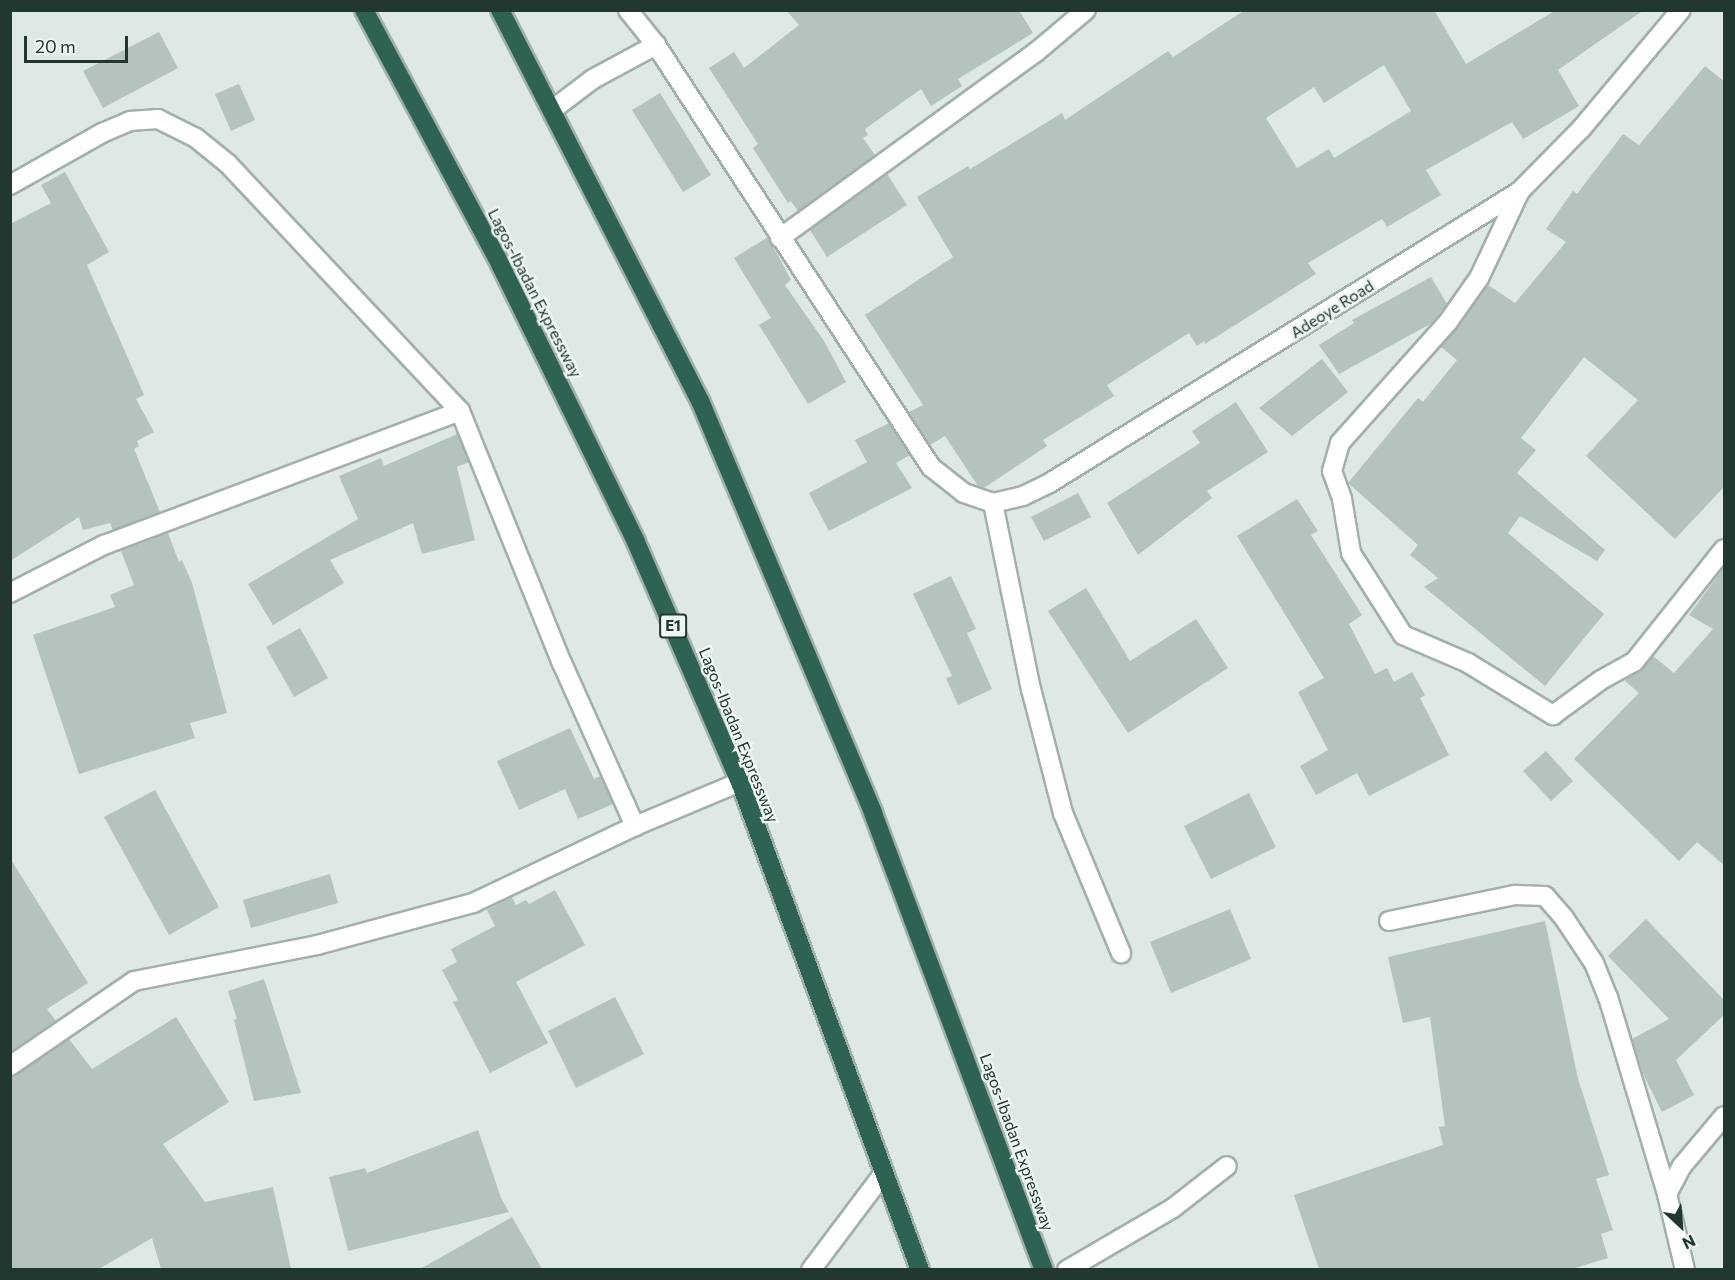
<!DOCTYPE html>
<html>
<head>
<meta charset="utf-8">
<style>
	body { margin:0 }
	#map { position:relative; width:1735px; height:1280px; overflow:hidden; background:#dee9e4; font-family:Commissioner,sans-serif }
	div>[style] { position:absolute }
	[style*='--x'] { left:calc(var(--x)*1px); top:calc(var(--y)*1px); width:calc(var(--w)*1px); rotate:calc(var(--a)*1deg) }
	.building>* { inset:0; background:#b4c3bc }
	.roads { filter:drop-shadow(2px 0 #a2b0aa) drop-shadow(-2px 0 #a2b0aa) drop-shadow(0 2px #a2b0aa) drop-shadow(0 -2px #a2b0aa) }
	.minor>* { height:18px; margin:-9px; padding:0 9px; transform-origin:9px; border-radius:9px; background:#fff }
	.tertiary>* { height:18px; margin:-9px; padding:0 9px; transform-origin:9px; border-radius:9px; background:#fff }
	.motorway>* { height:18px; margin:-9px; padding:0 9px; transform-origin:9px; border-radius:9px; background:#2e6255 }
	span { translate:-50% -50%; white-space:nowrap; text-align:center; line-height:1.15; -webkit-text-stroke:5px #eef6f2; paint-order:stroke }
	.shield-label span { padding:2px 4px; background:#eef6f2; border:2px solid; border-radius:4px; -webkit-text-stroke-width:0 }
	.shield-label { font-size:15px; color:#213730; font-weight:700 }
	.street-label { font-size:16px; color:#213730 }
	.frame { position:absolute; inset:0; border:12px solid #213730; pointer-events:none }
	.north { position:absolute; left:1651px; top:1196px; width:60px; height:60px; -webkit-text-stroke:4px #eef6f2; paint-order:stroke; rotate:154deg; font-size:16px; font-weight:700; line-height:24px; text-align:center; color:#213730 }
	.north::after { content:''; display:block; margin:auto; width:21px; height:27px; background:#213730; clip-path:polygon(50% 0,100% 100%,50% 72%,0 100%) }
	.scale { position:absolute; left:24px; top:36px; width:104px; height:27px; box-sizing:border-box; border:3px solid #213730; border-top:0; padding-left:8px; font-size:18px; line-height:21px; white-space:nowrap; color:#213730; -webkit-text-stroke:4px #eef6f2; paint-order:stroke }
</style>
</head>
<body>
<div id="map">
	<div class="building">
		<div style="clip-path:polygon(786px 10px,1019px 10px,1033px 33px,958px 79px,962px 86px,931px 106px,921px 89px,865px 129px,868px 135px,863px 138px,875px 155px,798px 211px,791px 201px,788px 203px,753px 148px,758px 144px,709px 68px,734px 52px,744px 68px,799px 25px)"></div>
		<div style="clip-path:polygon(evenodd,1245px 10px,1434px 10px,1466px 64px,1556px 10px,1644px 10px,1558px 70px,1579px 106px,1523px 139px,1512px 122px,1426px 170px,1441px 195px,1387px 227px,1382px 219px,1308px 263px,1316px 274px,1205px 344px,1204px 341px,1197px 346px,1189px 333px,1107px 385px,1114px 396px,1043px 440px,1047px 446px,984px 488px,978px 486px,945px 436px,930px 445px,909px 412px,923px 405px,865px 315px,953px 257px,917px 197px,968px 166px,970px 169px,1062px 113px,1065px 120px,1168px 51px,1173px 57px,1245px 10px,1384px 65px,1411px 111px,1334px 158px,1329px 149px,1297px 168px,1266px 118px,1314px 87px,1324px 103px,1384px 65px)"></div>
		<div style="clip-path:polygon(159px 32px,178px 68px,103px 108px,83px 71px)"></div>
		<div style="clip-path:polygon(1705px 66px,1725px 82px,1725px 486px,1675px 539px,1586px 456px,1638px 400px,1584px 357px,1521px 438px,1536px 450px,1517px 473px,1605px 550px,1597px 561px,1520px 516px,1508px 533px,1604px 614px,1545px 686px,1424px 587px,1438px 578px,1410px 555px,1418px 545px,1348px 483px,1418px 398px,1423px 402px,1457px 360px,1441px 347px,1488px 285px,1515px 303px,1566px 242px,1546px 229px,1573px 191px,1577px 194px,1623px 134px,1639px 145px)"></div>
		<div style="clip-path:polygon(239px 84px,255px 120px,231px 131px,215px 94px)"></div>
		<div style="clip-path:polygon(660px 93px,711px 175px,683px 192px,632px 110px)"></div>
		<div style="clip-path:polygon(65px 172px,109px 252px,87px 265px,144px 395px,136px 399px,154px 432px,137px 441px,139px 446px,134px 449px,160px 512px,113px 530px,110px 523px,83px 530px,79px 517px,10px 561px,10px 224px,51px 203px,41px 185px)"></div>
		<div style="clip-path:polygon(887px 174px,907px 205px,827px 257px,810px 230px)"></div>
		<div style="clip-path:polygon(768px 237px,791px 280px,785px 285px,824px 341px,846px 382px,808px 404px,759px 325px,771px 318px,734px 258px)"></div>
		<div style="clip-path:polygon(1431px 277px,1447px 304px,1432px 323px,1339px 374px,1319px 345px,1354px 323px,1352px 320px)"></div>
		<div style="clip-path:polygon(1322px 359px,1348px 392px,1292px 436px,1259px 408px)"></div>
		<div style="clip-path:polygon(1236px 402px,1268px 452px,1207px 491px,1212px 498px,1138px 555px,1107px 503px,1200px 443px,1192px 431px)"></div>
		<div style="clip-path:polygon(889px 423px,910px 455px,896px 463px,912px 488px,829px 531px,809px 493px,867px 462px,855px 440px)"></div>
		<div style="clip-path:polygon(457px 434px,469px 462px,457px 467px,475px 540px,422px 554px,413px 523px,330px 560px,344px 583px,273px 625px,248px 584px,358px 519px,339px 476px,381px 458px,384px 466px)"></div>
		<div style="clip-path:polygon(1078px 493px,1091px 517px,1044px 541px,1031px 517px)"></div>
		<div style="clip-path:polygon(1297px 499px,1318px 531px,1311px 535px,1362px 615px,1349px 624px,1375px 674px,1387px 668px,1394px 682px,1412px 672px,1425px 695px,1420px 698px,1449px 755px,1369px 796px,1357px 773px,1316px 795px,1300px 766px,1328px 750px,1298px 692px,1324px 678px,1237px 536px)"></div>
		<div style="clip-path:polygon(168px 533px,179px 562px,182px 560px,192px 583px,227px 713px,190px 723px,195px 738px,79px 774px,33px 635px,115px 607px,110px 595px,134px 585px,121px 551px)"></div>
		<div style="clip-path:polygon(1725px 566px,1725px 866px,1697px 842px,1679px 861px,1574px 759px,1639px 693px,1625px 681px,1627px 679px,1642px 669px,1653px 656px,1674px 673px,1713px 629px,1689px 615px)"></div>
		<div style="clip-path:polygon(951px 576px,976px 629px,967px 633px,992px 689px,958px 705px,946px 678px,952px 676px,913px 594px)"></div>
		<div style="clip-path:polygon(1086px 588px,1130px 661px,1196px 619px,1228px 668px,1128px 733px,1048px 611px)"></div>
		<div style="clip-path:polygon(300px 628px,328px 678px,294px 697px,266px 647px)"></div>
		<div style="clip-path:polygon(570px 728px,594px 779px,600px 776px,613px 804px,578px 819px,565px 789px,519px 810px,497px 761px)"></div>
		<div style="clip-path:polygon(1546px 751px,1573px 781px,1551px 801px,1523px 771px)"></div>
		<div style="clip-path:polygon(155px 790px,219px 907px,169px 935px,104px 817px)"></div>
		<div style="clip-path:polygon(1249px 793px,1276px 847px,1211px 879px,1184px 826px)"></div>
		<div style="clip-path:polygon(10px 858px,88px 983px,47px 1009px,56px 1021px,10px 1052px)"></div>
		<div style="clip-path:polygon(330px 874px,338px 903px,251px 928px,243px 900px)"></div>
		<div style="clip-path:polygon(555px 890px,585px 945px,516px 982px,548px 1043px,490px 1073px,453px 1002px,458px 1000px,442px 970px,457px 962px,451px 949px,495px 926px,487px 910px,512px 897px,516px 905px,526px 900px,529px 904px)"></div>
		<div style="clip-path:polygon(1230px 909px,1251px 959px,1171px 993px,1150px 942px)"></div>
		<div style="clip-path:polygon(1646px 919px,1725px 1001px,1725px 1014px,1676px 1060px,1694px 1095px,1662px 1112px,1644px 1076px,1632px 1039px,1669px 1019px,1608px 956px)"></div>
		<div style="clip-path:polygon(1545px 921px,1578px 1079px,1609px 1175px,1596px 1179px,1613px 1230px,1601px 1234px,1608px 1258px,1572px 1269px,1319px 1269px,1294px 1195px,1443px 1145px,1439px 1127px,1445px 1126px,1430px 1017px,1403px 1023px,1388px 957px)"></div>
		<div style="clip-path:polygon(264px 979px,301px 1093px,254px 1101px,234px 1020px,237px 1019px,228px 991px)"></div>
		<div style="clip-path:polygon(615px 997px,644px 1054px,576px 1088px,548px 1031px)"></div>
		<div style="clip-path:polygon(176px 1017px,229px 1102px,163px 1144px,205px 1202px,273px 1187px,291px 1269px,161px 1269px,152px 1238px,99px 1269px,10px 1269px,10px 1077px,69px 1039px,92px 1069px)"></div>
		<div style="clip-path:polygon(478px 1130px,501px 1198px,509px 1212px,348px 1251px,329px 1177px,365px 1168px,367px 1173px)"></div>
		<div style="clip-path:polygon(512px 1217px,542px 1269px,420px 1269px)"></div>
	</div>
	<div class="roads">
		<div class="minor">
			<div style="--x:10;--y:185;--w:106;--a:-29.5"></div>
			<div style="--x:102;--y:133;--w:30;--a:-23"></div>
			<div style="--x:130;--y:121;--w:28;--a:-4"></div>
			<div style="--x:158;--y:119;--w:42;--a:26.6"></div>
			<div style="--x:196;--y:138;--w:41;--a:39.1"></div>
			<div style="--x:228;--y:164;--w:339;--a:46.8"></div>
			<div style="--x:460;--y:411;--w:272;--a:68"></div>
			<div style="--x:562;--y:663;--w:179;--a:65.9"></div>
			<div style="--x:1520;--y:191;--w:96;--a:115.2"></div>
			<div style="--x:1479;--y:278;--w:54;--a:125.2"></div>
			<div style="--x:1448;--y:322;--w:162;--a:131.8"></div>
			<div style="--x:1340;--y:443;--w:29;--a:106"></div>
			<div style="--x:1332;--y:471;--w:30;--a:70"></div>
			<div style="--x:1342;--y:499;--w:55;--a:80.5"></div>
			<div style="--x:1351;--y:553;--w:97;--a:57.6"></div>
			<div style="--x:1403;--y:635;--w:71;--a:23.3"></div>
			<div style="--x:1468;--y:663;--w:100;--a:31.5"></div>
			<div style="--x:1553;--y:715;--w:59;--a:-36.1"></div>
			<div style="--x:1601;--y:680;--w:38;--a:-29"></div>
			<div style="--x:1634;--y:662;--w:144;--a:-51.5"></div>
			<div style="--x:780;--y:238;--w:316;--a:-36"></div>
			<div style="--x:1036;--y:52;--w:65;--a:-40"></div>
			<div style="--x:993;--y:503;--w:190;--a:78.5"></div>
			<div style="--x:1031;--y:689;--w:128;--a:75.5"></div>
			<div style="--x:1063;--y:813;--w:152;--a:67.5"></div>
			<div style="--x:10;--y:593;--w:106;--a:-27.1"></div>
			<div style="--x:104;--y:545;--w:380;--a:-20.6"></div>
			<div style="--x:1389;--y:921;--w:129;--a:-11.7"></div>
			<div style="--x:1515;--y:895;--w:30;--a:2"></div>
			<div style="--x:1545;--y:896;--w:29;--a:49"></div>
			<div style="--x:1564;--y:918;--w:54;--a:56.3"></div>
			<div style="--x:1594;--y:963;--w:37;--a:68"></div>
			<div style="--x:1608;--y:997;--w:206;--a:73.3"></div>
			<div style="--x:10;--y:1066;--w:150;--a:-34.4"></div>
			<div style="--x:134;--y:981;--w:187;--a:-11.1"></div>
			<div style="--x:317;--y:945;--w:162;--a:-15.1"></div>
			<div style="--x:473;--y:903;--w:179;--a:-25.4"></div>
			<div style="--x:635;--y:826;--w:114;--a:-22.7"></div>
			<div style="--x:811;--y:1270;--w:120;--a:-53.1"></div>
			<div style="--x:1067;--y:1270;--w:123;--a:-30.3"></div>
			<div style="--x:1173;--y:1208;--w:68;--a:-37.9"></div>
			<div style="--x:1685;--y:1270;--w:78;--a:-103.3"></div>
			<div style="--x:1667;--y:1194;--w:32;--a:-62"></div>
			<div style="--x:1682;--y:1166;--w:65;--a:-50"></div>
		</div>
		<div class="tertiary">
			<div style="--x:628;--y:10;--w:45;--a:51.3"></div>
			<div style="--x:656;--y:45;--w:504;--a:56.91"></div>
			<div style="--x:931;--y:467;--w:42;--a:38.2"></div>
			<div style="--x:964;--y:493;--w:31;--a:19"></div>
			<div style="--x:993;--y:503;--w:31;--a:-13"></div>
			<div style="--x:1023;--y:496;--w:28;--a:-26"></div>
			<div style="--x:1048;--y:484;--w:556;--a:-31.83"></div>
			<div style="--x:1520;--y:191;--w:87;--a:-45.5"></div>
			<div style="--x:1581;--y:129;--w:155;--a:-50"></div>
			<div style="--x:552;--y:110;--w:51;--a:-37.1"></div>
			<div style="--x:593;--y:79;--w:72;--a:-28.4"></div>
		</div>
		<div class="motorway">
			<div style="--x:364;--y:10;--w:288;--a:61.8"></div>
			<div style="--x:500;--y:264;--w:309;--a:63.9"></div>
			<div style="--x:636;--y:542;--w:262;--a:66.6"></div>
			<div style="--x:740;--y:782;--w:520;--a:69.75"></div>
			<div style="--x:500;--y:10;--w:441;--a:62.9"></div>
			<div style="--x:701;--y:403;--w:445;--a:67.2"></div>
			<div style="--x:873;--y:813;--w:488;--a:69.5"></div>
		</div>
	</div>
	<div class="shield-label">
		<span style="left:673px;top:626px">E1</span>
	</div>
	<div class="street-label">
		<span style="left:535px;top:293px;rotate:63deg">Lagos-Ibadan Expressway</span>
		<span style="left:1332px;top:309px;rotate:-32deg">Adeoye Road</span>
		<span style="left:739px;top:735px;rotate:68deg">Lagos-Ibadan Expressway</span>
		<span style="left:1017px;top:1142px;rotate:70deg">Lagos-Ibadan Expressway</span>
	</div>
	<div class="frame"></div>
	<div class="north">N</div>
	<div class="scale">20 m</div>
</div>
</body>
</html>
